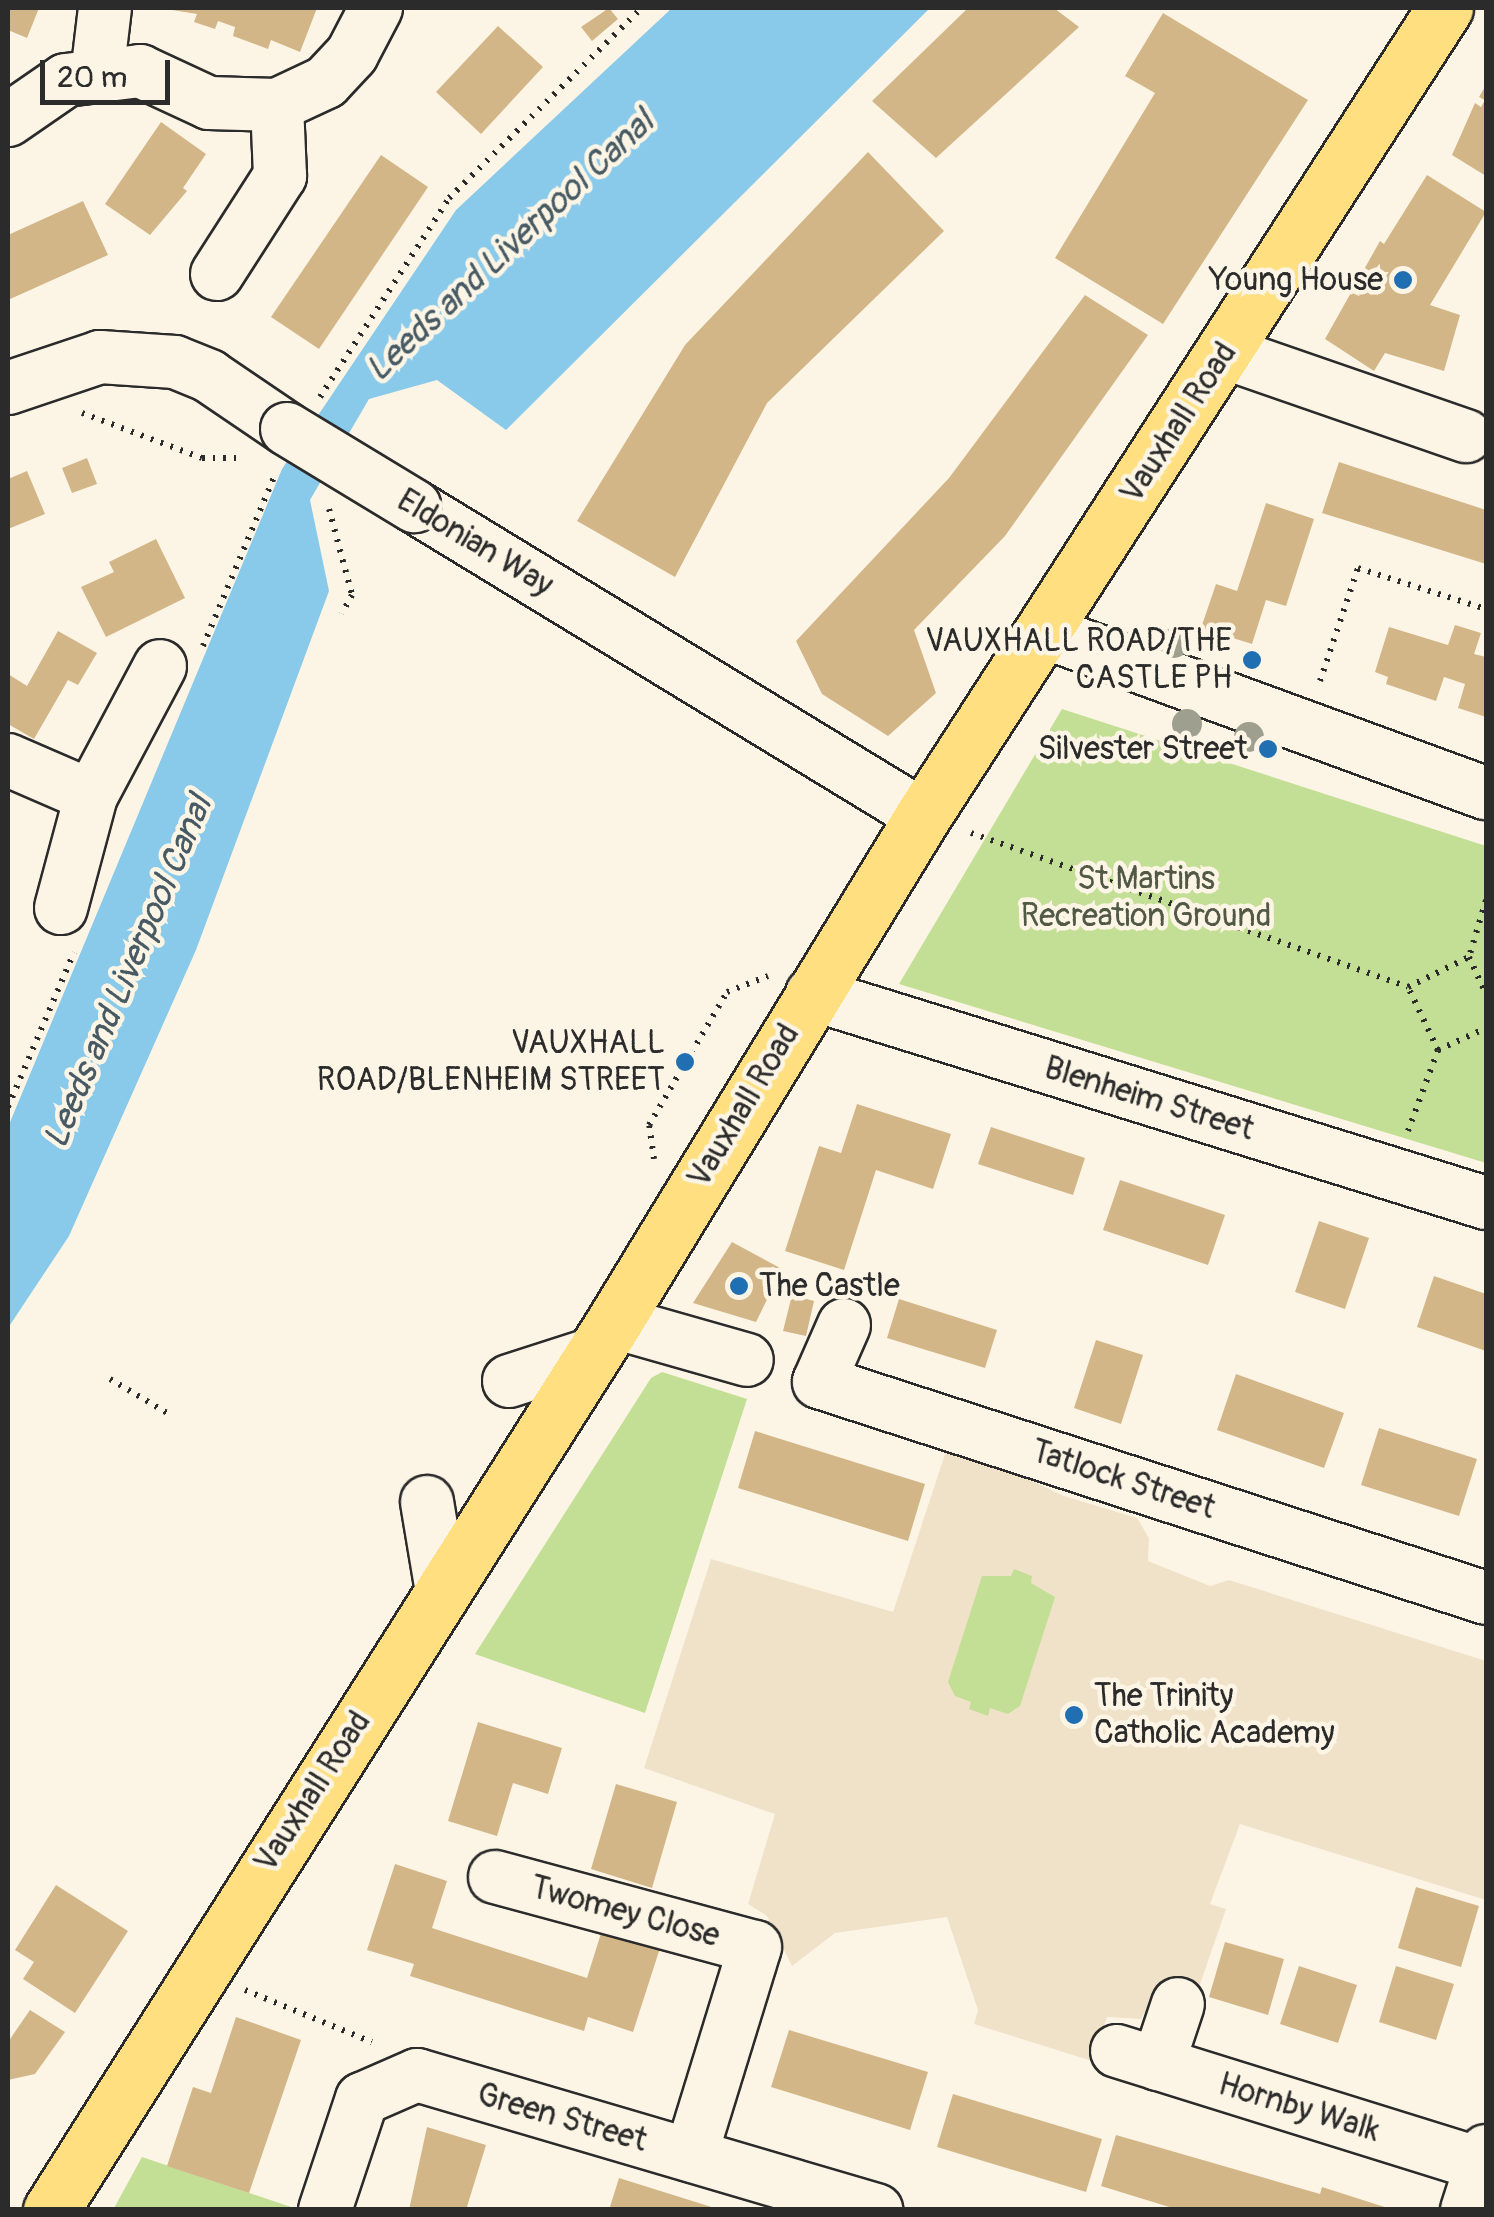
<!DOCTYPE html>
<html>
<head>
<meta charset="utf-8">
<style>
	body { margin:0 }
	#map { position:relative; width:1494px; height:2217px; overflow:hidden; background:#fcf5e5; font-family:Pangolin,sans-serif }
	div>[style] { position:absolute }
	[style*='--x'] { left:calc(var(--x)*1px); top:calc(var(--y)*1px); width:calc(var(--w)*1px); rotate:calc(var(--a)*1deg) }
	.built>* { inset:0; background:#f0e2c9 }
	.green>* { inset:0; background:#c3de95 }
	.water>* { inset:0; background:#89c9ea }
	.building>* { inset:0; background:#d3b688 }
	.path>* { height:6px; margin-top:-3px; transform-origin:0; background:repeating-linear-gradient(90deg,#2b2b2b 0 2.5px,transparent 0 10.5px) }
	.roads { filter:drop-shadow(2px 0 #2b2b2b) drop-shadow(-2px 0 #2b2b2b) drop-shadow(0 2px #2b2b2b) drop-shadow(0 -2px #2b2b2b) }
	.minor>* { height:52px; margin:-26px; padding:0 26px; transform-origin:26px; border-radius:26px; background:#fcf5e5 }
	.major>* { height:55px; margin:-27.5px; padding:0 27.5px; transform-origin:27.5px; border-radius:27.5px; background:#ffdf80 }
	.bridges { filter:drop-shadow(2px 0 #2b2b2b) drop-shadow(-2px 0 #2b2b2b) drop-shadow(0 2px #2b2b2b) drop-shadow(0 -2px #2b2b2b) }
	.minor-bridge>* { height:52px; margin:-26px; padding:0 26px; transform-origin:26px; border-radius:26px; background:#fcf5e5 }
	.trees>* { width:30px; height:30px; margin:-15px; border-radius:50%; background:#9e9f8e }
	.dots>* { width:28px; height:28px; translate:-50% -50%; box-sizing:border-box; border:5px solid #fcf5e5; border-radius:50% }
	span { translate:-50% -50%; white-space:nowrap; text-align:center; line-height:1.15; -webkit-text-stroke:9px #fcf5e5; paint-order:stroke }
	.poi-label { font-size:32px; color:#2b2b2b }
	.right { translate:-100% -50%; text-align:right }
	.left { translate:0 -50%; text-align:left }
	.street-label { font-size:32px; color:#2b2b2b }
	.park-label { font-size:32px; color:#515846 }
	.water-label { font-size:35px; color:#475a64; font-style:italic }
	.frame { position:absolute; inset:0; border:10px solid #2b2b2b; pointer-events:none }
	.scale { position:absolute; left:40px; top:60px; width:130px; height:45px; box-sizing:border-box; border:5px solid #2b2b2b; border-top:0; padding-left:12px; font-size:30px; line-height:35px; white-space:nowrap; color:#2b2b2b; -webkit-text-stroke:8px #fcf5e5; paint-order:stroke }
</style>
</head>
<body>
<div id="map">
	<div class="built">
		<div style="clip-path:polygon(949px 1442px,1064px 1496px,1137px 1518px,1149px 1538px,1148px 1561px,1210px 1586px,1229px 1580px,1486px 1661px,1486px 1900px,1240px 1824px,1210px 1904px,1226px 1909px,1197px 1993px,1162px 1983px,1141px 2019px,1107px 2017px,1092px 2061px,974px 2024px,978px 2010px,947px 1917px,835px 1933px,792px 1966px,767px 1916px,748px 1904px,775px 1814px,644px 1768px,711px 1559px,893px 1612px)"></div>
	</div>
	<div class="green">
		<div style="clip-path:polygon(1062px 709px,1486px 846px,1486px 1163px,899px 984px)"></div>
		<div style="clip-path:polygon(662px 1372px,747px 1399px,645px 1713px,475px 1654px,651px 1378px)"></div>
		<div style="clip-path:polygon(1014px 1569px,1032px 1576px,1031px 1583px,1055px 1597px,1020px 1706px,1008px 1714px,990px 1708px,988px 1716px,969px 1709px,971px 1702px,955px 1696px,948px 1682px,982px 1576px,1011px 1576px)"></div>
		<div style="clip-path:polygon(142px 2157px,297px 2209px,113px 2210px)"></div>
	</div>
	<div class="water">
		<div style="clip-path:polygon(672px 8px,930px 8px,506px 430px,437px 380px,369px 399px,310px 500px,329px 591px,196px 950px,69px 1236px,8px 1328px,8px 1127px,282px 469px,456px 210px)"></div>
	</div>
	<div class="building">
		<div style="clip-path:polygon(8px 8px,39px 8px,27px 38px,8px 30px)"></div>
		<div style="clip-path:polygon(160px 8px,317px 8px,300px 52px,271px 40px,268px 49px,233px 36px,235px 27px,218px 21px,215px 29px,194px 22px,197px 14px)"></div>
		<div style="clip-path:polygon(609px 8px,618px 19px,592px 41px,581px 27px)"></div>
		<div style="clip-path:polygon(968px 8px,1054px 8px,1079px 27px,936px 158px,872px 101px)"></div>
		<div style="clip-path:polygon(1163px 13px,1308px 100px,1163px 324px,1055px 258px,1155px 93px,1125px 76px)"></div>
		<div style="clip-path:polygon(498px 26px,543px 67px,481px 134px,436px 92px)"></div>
		<div style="clip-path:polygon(1486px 85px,1486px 176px,1452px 155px,1475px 103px,1481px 107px,1485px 100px,1479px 97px)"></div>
		<div style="clip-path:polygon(161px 122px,206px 154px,183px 188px,187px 191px,150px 235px,105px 204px)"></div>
		<div style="clip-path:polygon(868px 152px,944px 231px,767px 403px,675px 577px,577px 521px,685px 345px)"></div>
		<div style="clip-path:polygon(381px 155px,428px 187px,319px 349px,271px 317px)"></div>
		<div style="clip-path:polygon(1427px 175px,1486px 212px,1430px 305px,1460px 315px,1444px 371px,1385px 353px,1374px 371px,1325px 339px,1380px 241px,1384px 244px)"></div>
		<div style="clip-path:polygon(83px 201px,108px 255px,8px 300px,8px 235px)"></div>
		<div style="clip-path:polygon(1085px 295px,1148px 335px,1005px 536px,914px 630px,936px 693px,888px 736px,822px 694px,796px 641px,949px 478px)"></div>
		<div style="clip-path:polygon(87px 458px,97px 484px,72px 493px,62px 468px)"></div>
		<div style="clip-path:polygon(1339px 462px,1486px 510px,1486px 564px,1322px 513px)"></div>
		<div style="clip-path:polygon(27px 471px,45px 514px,8px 529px,8px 479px)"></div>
		<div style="clip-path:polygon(1266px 503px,1314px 519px,1286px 606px,1266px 600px,1252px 644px,1201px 628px,1216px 584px,1237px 591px)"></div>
		<div style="clip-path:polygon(156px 539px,185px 598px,106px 637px,81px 587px,114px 572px,109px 562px)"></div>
		<div style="clip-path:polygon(1455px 625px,1481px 633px,1474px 654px,1486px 657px,1486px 717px,1458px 708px,1465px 684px,1444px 677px,1436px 701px,1386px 684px,1388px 677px,1375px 672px,1389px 627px,1448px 645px)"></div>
		<div style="clip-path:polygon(58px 631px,97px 653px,78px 685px,68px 680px,34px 739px,8px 724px,8px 674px,27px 686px)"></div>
		<div style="clip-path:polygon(857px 1104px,951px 1134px,933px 1189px,876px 1170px,844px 1270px,785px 1251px,819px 1146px,841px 1153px)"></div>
		<div style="clip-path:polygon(991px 1127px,1085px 1158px,1073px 1195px,978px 1164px)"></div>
		<div style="clip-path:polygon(1120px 1180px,1225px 1215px,1208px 1265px,1103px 1230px)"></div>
		<div style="clip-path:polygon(1319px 1221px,1369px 1238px,1345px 1309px,1295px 1292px)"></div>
		<div style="clip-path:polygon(732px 1242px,782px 1269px,756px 1322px,693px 1303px)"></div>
		<div style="clip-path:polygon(1434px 1276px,1486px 1294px,1486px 1351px,1417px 1327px)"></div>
		<div style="clip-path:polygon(792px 1295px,814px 1301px,806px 1336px,783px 1331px)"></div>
		<div style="clip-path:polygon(899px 1299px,997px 1330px,985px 1368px,887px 1338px)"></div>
		<div style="clip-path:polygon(1096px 1340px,1143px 1355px,1121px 1424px,1074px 1408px)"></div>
		<div style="clip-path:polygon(1236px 1374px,1344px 1413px,1324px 1468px,1217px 1430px)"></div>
		<div style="clip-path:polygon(1379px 1428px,1477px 1459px,1459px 1516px,1361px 1485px)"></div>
		<div style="clip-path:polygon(755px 1431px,925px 1484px,908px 1541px,738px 1488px)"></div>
		<div style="clip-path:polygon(478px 1722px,562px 1748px,548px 1794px,513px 1783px,497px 1836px,448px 1821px)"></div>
		<div style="clip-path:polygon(616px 1784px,677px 1802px,652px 1888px,591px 1869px)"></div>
		<div style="clip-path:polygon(395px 1864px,447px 1881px,432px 1928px,587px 1978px,602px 1930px,660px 1948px,633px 2032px,588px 2017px,584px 2031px,410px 1976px,414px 1964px,367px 1950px)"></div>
		<div style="clip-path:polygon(56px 1885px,128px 1931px,75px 2013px,23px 1979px,34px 1962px,15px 1950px)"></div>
		<div style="clip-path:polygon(1416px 1887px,1479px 1906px,1461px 1967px,1398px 1948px)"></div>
		<div style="clip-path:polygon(1225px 1942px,1284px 1959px,1268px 2015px,1209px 1997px)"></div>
		<div style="clip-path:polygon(1299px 1966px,1357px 1985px,1338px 2043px,1280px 2024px)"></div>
		<div style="clip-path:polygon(1396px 1966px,1454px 1984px,1436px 2040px,1379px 2022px)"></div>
		<div style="clip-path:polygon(30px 2010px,65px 2032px,35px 2074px,8px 2080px,8px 2042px)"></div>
		<div style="clip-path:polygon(236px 2017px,301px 2040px,249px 2193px,167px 2166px,193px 2087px,211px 2093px)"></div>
		<div style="clip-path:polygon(789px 2030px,928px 2072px,910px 2130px,771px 2087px)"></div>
		<div style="clip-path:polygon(953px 2094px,1102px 2139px,1086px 2192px,937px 2147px)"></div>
		<div style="clip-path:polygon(427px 2127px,486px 2145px,466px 2210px,409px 2210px)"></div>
		<div style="clip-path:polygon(1116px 2135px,1320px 2194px,1322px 2187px,1394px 2210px,1179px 2210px,1101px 2186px)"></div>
		<div style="clip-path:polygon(619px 2178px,718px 2209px,718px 2210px,609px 2210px)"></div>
	</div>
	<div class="path">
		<div style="--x:320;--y:397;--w:237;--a:-57"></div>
		<div style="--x:449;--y:198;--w:271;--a:-44.6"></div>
		<div style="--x:82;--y:413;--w:128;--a:20.6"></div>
		<div style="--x:202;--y:458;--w:39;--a:0"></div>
		<div style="--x:329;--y:509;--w:89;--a:75"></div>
		<div style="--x:352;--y:595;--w:21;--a:119"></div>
		<div style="--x:203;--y:646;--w:183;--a:-67.2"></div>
		<div style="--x:1320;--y:681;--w:119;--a:-71.4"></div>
		<div style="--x:1358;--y:568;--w:134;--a:17.8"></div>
		<div style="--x:971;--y:833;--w:463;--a:19.4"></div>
		<div style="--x:1486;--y:900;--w:59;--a:106.6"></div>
		<div style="--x:1469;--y:957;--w:41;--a:65.3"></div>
		<div style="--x:1438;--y:1050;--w:70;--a:-115.5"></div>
		<div style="--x:1408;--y:987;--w:68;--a:-26.2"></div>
		<div style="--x:8;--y:1107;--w:168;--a:-66.9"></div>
		<div style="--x:1408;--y:1131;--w:86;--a:-69.7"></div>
		<div style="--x:1438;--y:1050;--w:53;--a:-24.6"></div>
		<div style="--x:654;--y:1159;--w:34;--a:-98"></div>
		<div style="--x:649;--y:1125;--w:154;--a:-59.6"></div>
		<div style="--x:727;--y:992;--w:44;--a:-21.3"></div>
		<div style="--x:110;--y:1379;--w:66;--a:30.8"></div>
		<div style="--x:245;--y:1990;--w:137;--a:22.3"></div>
	</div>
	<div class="roads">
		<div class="minor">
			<div style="--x:97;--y:75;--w:67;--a:-83.2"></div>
			<div style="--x:8;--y:120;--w:70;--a:-34.6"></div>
			<div style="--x:66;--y:80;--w:75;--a:-6.9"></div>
			<div style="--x:140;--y:71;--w:76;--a:24.9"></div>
			<div style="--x:209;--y:103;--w:68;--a:1.7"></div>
			<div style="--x:277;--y:105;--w:54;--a:-25.1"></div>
			<div style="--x:326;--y:82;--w:38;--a:-47"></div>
			<div style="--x:352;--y:54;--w:52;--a:-62.4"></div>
			<div style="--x:217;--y:274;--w:117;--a:-57.3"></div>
			<div style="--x:280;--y:176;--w:71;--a:-92.4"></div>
			<div style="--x:1226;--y:353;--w:254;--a:19.1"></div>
			<div style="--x:8;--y:388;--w:97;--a:-18.6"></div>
			<div style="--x:100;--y:357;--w:75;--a:3.8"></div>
			<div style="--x:175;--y:362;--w:37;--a:22"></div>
			<div style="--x:209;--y:376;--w:94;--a:34.2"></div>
			<div style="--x:414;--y:506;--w:596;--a:31.34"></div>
			<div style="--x:1045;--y:632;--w:469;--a:20.1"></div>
			<div style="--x:8;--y:760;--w:90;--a:23.4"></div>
			<div style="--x:91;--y:796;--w:116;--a:105"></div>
			<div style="--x:91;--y:796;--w:147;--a:-62"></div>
			<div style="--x:812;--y:994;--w:706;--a:17.23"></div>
			<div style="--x:614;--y:1322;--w:138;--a:15.9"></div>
			<div style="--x:844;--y:1325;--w:62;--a:113.7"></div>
			<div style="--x:819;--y:1382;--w:701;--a:17.94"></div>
			<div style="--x:509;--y:1381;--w:88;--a:-17.8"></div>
			<div style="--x:427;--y:1502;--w:91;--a:80.5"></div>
			<div style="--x:495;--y:1877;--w:269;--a:15.1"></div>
			<div style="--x:755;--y:1947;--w:218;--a:107.1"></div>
			<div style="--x:1117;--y:2051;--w:382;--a:17.3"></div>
			<div style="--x:1158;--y:2064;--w:63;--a:-71.6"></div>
			<div style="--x:325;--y:2210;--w:117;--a:-71.6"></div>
			<div style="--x:362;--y:2099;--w:60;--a:-23.6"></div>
			<div style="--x:417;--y:2075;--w:479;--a:16.4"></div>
			<div style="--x:1467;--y:2210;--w:62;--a:-72.1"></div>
		</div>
		<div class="major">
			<div style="--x:51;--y:2210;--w:1051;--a:-57.62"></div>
			<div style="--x:614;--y:1322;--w:593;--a:-58.59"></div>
			<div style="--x:923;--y:816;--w:962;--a:-57.14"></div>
		</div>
	</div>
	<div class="bridges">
		<div class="minor-bridge">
			<div style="--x:287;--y:429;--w:149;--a:31.2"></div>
		</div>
	</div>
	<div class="trees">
		<div style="left:1174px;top:643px"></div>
		<div style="left:1187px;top:724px"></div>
		<div style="left:1249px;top:737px"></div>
	</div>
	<div class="dots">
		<div style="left:1403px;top:280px;background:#1f6fb2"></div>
		<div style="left:1252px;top:660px;background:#1f6fb2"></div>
		<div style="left:1268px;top:749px;background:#1f6fb2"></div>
		<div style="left:685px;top:1062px;background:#1f6fb2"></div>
		<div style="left:739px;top:1286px;background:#1f6fb2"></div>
		<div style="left:1074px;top:1715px;background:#1f6fb2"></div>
	</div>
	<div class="poi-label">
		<span class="right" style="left:1383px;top:280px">Young House</span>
		<span class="right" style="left:1232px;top:660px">VAUXHALL ROAD/THE<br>CASTLE PH</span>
		<span class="right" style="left:1248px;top:749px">Silvester Street</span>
		<span class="right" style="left:665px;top:1062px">VAUXHALL<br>ROAD/BLENHEIM STREET</span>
		<span class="left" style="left:759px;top:1286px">The Castle</span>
		<span class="left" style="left:1094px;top:1715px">The Trinity<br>Catholic Academy</span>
	</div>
	<div class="street-label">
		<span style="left:1179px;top:423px;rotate:-57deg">Vauxhall Road</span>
		<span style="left:475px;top:543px;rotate:31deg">Eldonian Way</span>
		<span style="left:1149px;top:1099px;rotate:17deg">Blenheim Street</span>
		<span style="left:744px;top:1106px;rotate:-59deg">Vauxhall Road</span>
		<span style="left:1123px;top:1480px;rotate:18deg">Tatlock Street</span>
		<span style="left:313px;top:1792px;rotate:-57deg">Vauxhall Road</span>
		<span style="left:625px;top:1912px;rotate:15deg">Twomey Close</span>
		<span style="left:1299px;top:2108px;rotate:17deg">Hornby Walk</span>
		<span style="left:562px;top:2118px;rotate:16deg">Green Street</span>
	</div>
	<div class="park-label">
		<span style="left:1146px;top:898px">St Martins<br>Recreation Ground</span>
	</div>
	<div class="water-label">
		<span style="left:510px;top:246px;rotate:-43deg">Leeds and Liverpool Canal</span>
		<span style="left:128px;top:972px;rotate:-67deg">Leeds and Liverpool Canal</span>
	</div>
	<div class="frame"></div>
	<div class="scale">20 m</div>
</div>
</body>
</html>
